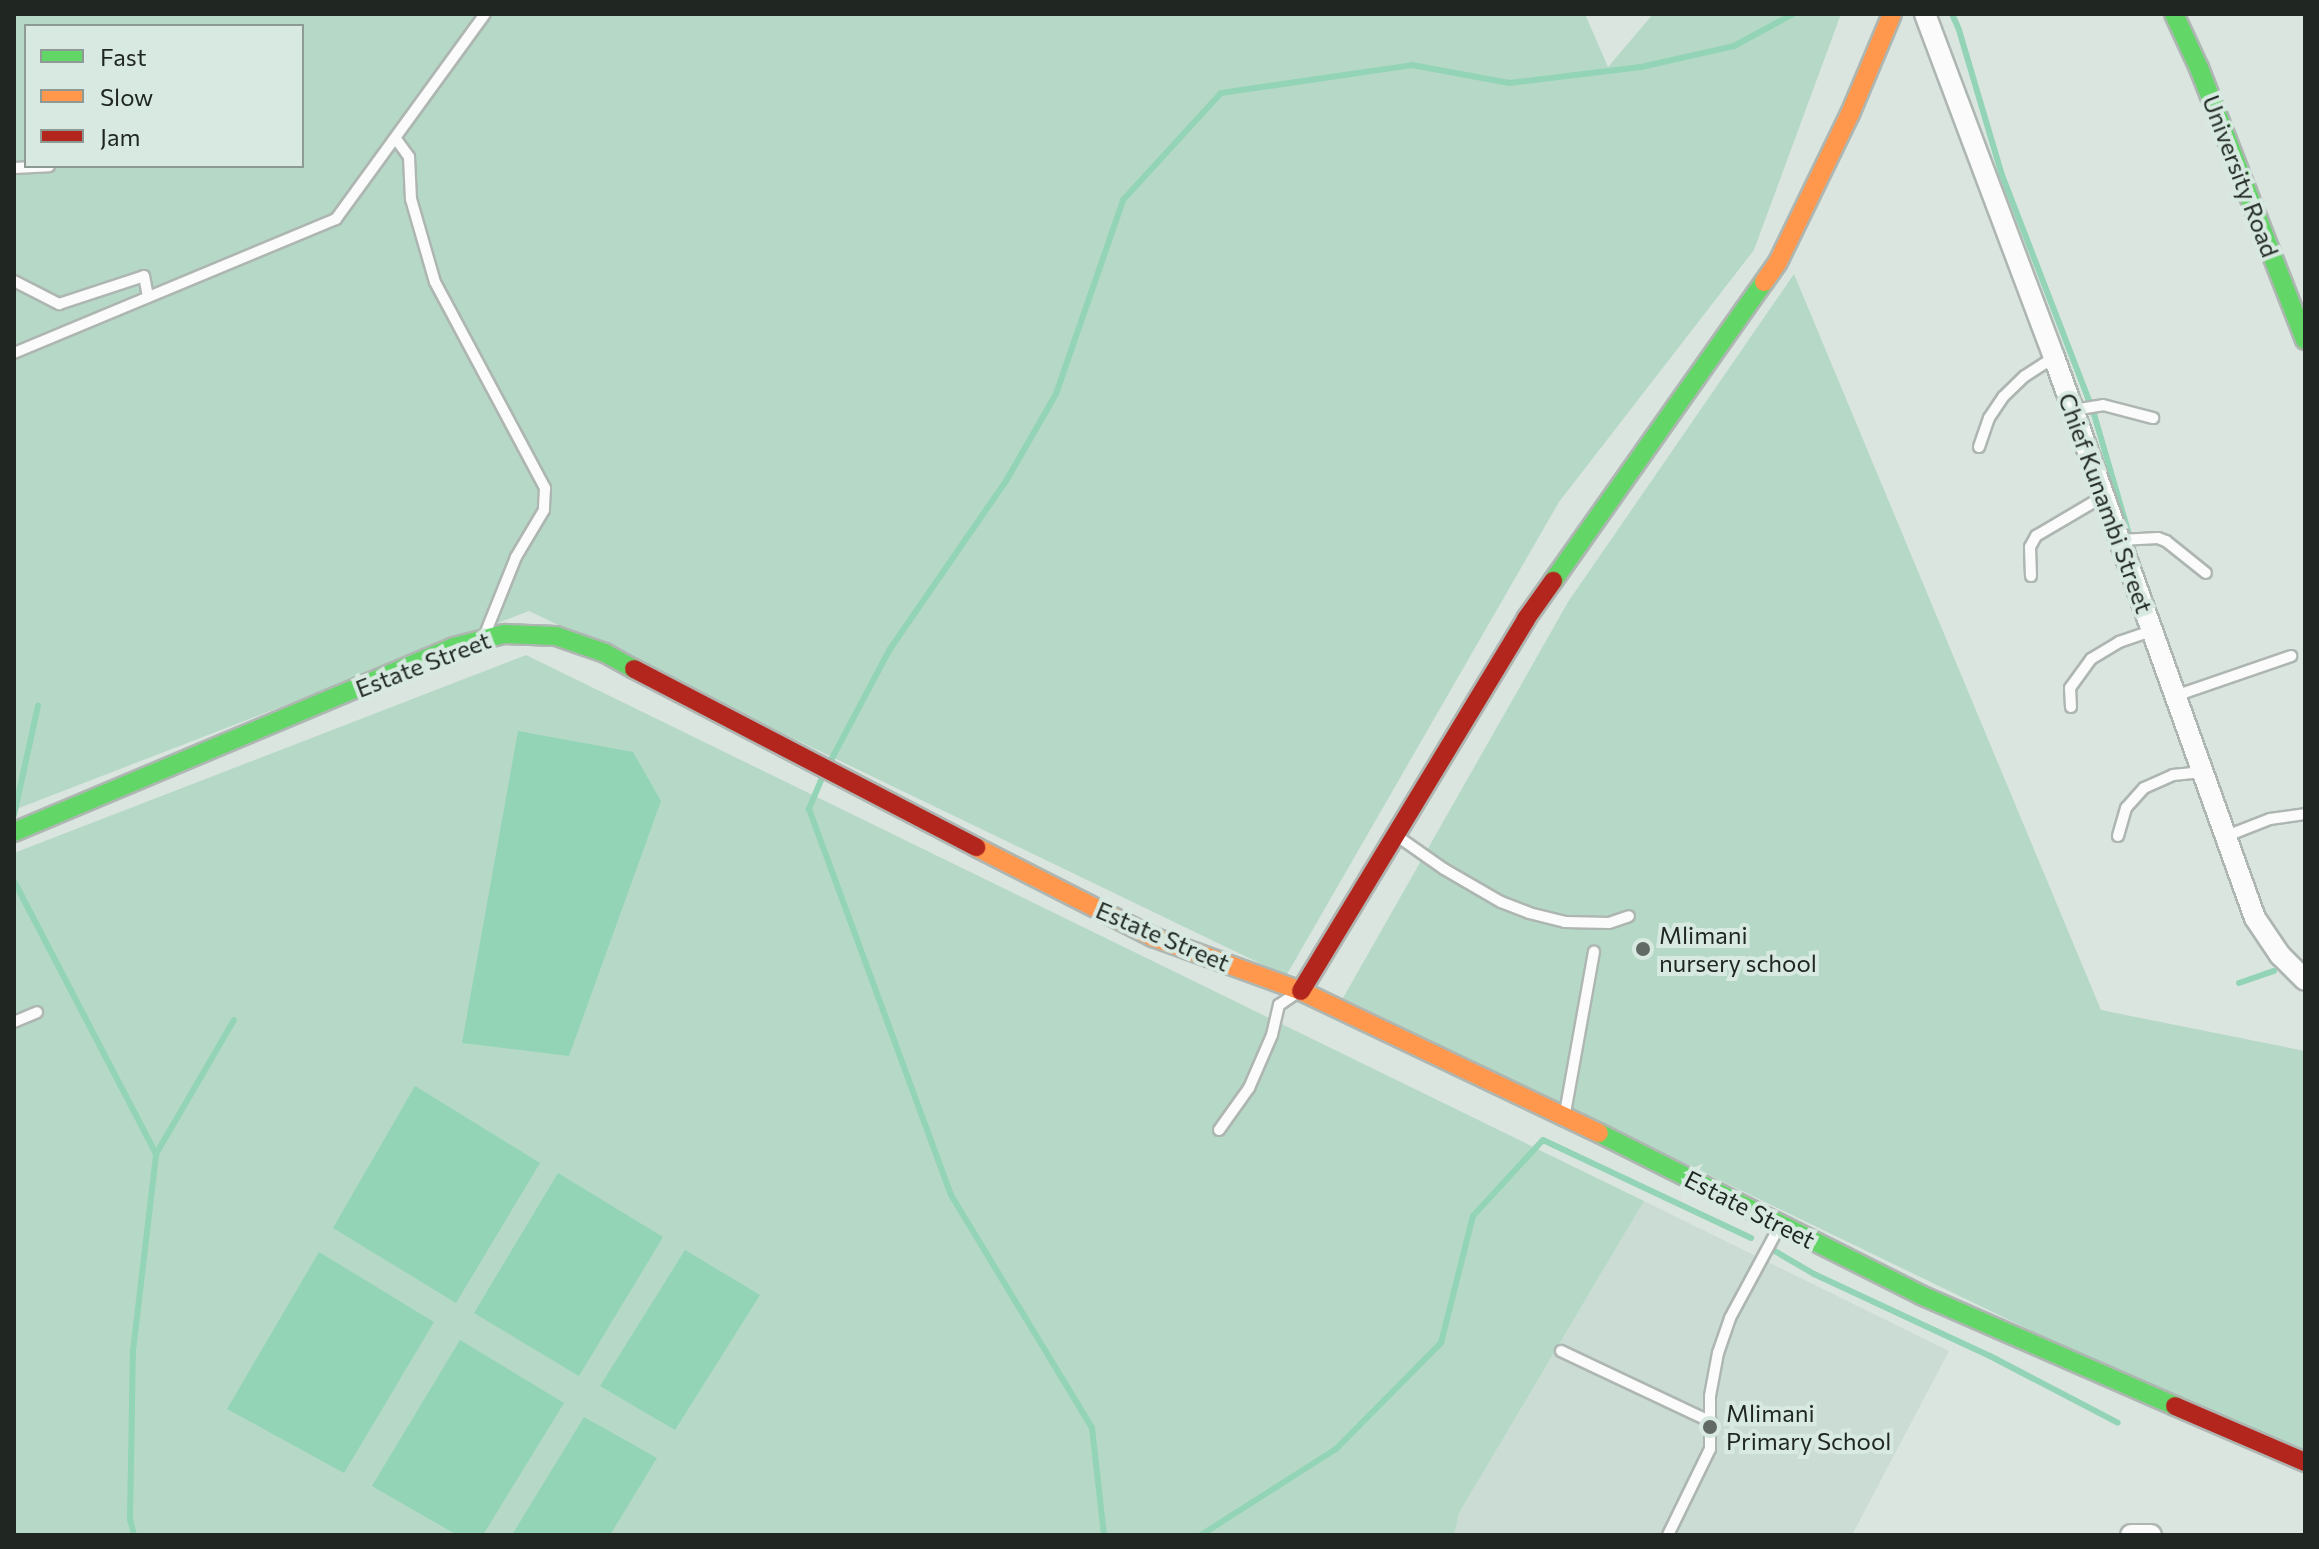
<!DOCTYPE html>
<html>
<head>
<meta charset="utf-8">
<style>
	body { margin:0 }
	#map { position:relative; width:2319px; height:1549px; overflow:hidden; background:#dbe5e0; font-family:Commissioner,sans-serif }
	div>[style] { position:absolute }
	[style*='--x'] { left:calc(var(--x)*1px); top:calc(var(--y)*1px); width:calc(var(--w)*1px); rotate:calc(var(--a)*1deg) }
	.built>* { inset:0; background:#cadcd3 }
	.green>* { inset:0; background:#b6d9c7 }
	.water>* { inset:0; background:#92d4b5 }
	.stream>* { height:6px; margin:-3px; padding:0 3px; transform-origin:3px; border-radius:3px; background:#92d4b5 }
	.roads { filter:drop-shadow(2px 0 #aeb6b2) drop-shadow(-2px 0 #aeb6b2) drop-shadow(0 2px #aeb6b2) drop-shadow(0 -2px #aeb6b2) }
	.lane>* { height:10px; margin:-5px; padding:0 5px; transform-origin:5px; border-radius:5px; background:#fafbfa }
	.street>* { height:20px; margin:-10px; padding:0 10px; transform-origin:10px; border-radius:10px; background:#fafbfa }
	.fast>* { height:18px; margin:-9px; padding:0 9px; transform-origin:9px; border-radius:9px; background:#63d668 }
	.slow>* { height:18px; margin:-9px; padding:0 9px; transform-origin:9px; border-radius:9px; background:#ff974d }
	.jam>* { height:18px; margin:-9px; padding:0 9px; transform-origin:9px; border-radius:9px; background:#b3261e }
	.dots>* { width:22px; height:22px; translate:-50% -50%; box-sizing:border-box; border:4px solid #d7e9e0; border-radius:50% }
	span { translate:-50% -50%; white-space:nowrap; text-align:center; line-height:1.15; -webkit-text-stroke:8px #d7e9e0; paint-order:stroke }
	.street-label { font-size:24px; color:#202723 }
	.poi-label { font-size:24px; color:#202723 }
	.left { translate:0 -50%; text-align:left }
	.frame { position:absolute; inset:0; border:16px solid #202723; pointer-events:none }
	.legend { position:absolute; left:24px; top:24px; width:280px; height:144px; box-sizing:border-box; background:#d7e9e0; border:2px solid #8e9b94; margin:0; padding:10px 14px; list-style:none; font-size:24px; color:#202723 }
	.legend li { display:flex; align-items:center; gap:16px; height:40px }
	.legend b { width:40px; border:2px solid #8e9b94 }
</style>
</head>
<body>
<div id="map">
	<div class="built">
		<div style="clip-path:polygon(1644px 1201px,1949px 1351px,1852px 1535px,1417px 1535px,1459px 1513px)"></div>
	</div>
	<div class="green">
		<div style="clip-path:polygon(evenodd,14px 14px,1585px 14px,1608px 67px,1653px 14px,1841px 14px,1754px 250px,1559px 502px,1286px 976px,529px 611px,14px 810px,14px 14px,26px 26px,302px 26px,302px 166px,26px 166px,26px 26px)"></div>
		<div style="clip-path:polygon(1794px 274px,2101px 1010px,2305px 1051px,2305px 1463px,1343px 998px,1568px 602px)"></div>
		<div style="clip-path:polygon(526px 655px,1644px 1201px,1459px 1513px,1454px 1535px,14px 1535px,14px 853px)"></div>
	</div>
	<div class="water">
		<div style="clip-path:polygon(518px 731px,633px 752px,661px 801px,569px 1056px,462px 1043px)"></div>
		<div style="clip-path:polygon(415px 1086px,540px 1163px,456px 1303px,333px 1228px)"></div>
		<div style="clip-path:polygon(558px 1173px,663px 1237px,579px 1376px,474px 1313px)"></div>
		<div style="clip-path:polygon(685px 1250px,760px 1295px,675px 1430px,600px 1386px)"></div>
		<div style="clip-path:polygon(319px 1252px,434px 1322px,344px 1473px,227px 1409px)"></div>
		<div style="clip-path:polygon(460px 1340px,564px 1403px,483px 1535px,457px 1535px,372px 1486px)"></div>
		<div style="clip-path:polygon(584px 1417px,657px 1458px,610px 1535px,512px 1535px)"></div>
	</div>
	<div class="stream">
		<div style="--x:1952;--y:14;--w:17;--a:66"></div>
		<div style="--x:1959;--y:30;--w:151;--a:73.5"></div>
		<div style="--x:2002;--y:175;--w:256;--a:68.9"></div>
		<div style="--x:2094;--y:414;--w:144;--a:73.8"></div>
		<div style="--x:829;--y:764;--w:130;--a:-62.1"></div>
		<div style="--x:890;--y:649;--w:204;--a:-55.4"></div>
		<div style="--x:1006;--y:481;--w:100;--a:-60.1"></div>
		<div style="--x:1056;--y:394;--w:205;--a:-70.9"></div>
		<div style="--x:1123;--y:200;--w:145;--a:-47.5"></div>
		<div style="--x:1221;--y:93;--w:193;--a:-8.3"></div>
		<div style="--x:1412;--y:65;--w:99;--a:10.5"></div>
		<div style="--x:1509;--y:83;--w:133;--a:-6.9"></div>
		<div style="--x:1641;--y:67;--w:95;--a:-12.7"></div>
		<div style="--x:1734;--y:46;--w:67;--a:-28.5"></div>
		<div style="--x:822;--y:778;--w:34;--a:113"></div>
		<div style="--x:809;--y:809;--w:411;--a:69.8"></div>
		<div style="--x:951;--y:1195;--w:272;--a:58.8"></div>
		<div style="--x:1092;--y:1428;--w:108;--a:83.6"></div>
		<div style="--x:14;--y:815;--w:112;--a:-77.6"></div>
		<div style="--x:14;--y:881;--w:308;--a:62.5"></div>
		<div style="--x:2239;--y:983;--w:37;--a:-19"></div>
		<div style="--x:1773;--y:1250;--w:48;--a:30.3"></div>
		<div style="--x:1814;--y:1274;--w:194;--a:25"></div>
		<div style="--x:1990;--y:1356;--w:144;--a:27.6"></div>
		<div style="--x:134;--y:1535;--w:16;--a:-104"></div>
		<div style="--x:130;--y:1519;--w:168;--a:-89"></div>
		<div style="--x:133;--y:1351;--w:198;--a:-83.3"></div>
		<div style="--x:156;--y:1154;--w:155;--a:-59.8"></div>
		<div style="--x:1201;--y:1535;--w:160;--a:-32.5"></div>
		<div style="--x:1336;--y:1449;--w:149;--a:-45.3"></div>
		<div style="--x:1441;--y:1343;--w:131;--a:-75.9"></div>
		<div style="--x:1473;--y:1216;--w:103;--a:-47.4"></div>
		<div style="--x:1543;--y:1140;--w:230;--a:25.2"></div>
	</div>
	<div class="roads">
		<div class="lane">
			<div style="--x:396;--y:139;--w:22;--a:54"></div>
			<div style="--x:409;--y:157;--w:42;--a:87.3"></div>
			<div style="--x:411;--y:199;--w:86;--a:73.9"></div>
			<div style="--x:435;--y:282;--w:234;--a:61.9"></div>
			<div style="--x:545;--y:488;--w:22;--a:93"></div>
			<div style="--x:544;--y:510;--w:55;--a:120.8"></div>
			<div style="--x:516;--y:557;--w:83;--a:111.9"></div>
			<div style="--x:14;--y:168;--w:35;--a:-3"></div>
			<div style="--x:14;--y:281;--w:51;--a:27.1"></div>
			<div style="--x:59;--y:304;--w:89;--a:-18.2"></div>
			<div style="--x:144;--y:276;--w:21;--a:79"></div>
			<div style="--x:14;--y:353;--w:349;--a:-22.6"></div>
			<div style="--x:336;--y:219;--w:253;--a:-54"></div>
			<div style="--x:2073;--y:410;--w:30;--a:-9"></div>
			<div style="--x:2103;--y:405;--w:52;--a:14.6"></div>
			<div style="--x:1979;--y:447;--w:31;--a:-71"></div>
			<div style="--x:1989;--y:418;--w:25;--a:-56"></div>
			<div style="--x:2003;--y:397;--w:30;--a:-44"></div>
			<div style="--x:2025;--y:376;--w:35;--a:-33"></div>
			<div style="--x:2120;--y:540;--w:38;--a:-3"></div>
			<div style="--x:2158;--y:538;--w:9;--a:21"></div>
			<div style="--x:2166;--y:541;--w:51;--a:38.7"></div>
			<div style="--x:2031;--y:576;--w:29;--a:-92"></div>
			<div style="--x:2030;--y:547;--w:13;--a:-61"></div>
			<div style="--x:2036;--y:536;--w:79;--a:-30.5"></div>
			<div style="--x:2175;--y:696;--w:123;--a:-19"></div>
			<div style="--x:2071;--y:707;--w:19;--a:-93"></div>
			<div style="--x:2070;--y:688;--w:36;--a:-54"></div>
			<div style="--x:2091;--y:659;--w:33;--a:-31"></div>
			<div style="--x:2119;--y:642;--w:34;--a:-19"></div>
			<div style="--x:1397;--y:836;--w:57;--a:35.1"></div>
			<div style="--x:1444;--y:869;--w:66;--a:30.1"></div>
			<div style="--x:1501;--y:902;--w:30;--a:21"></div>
			<div style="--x:1529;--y:913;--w:37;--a:14"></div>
			<div style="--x:1565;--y:922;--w:44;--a:1.3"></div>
			<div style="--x:1609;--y:923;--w:21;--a:-19"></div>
			<div style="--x:2118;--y:836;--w:29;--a:-74"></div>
			<div style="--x:2126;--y:808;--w:27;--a:-48"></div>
			<div style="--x:2144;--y:788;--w:32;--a:-24"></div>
			<div style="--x:2173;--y:775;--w:27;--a:-6"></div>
			<div style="--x:2224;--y:837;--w:49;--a:-21.4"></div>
			<div style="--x:2270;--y:819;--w:35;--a:-8"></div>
			<div style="--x:14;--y:1022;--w:25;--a:-23"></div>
			<div style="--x:1565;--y:1113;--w:164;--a:-79.8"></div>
			<div style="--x:1219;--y:1130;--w:52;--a:-54.5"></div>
			<div style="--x:1249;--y:1088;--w:58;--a:-66.5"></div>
			<div style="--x:1272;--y:1035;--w:31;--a:-77"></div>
			<div style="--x:1279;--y:1005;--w:22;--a:-34"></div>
			<div style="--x:1561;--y:1351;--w:166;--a:25.3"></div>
			<div style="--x:1668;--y:1535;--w:96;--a:-64"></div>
			<div style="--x:1710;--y:1449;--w:53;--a:-90"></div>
			<div style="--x:1710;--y:1396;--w:44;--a:-79.5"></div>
			<div style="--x:1718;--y:1353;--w:37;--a:-71"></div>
			<div style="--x:1730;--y:1318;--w:103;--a:-61.7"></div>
		</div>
		<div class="street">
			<div style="--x:1925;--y:14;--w:366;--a:69.4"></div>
			<div style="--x:2054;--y:357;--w:596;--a:70.29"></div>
			<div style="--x:2255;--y:918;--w:45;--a:56"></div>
			<div style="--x:2280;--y:955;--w:35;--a:45"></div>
			<div style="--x:2131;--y:1535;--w:20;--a:0"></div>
		</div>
		<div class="fast">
			<div style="--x:2174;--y:14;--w:60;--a:65.2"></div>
			<div style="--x:2199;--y:68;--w:292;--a:68.7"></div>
			<div style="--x:1553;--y:581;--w:366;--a:-54.8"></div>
			<div style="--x:14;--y:832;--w:477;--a:-22.8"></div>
			<div style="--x:454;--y:647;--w:52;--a:-14.6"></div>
			<div style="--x:504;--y:634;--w:52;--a:2.2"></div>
			<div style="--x:556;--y:636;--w:52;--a:19.1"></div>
			<div style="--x:605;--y:653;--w:33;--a:29"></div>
			<div style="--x:1599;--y:1133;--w:360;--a:26.7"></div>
			<div style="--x:1921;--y:1295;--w:277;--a:23.6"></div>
		</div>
		<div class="slow">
			<div style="--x:1764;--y:282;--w:24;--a:-55"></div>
			<div style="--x:1778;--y:262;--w:165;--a:-64.1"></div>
			<div style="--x:1850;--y:114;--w:108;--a:-67.2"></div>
			<div style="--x:976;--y:847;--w:199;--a:27"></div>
			<div style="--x:1153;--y:937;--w:158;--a:20"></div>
			<div style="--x:1301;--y:991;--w:330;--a:25.5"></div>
		</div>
		<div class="jam">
			<div style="--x:634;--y:669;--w:386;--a:27.5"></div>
			<div style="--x:1301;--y:991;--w:435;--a:-58.8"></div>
			<div style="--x:1526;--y:619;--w:47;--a:-54.6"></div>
			<div style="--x:2175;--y:1406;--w:142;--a:23.3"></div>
		</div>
	</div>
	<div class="dots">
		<div style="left:1643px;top:949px;background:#616a65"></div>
		<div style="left:1710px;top:1427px;background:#616a65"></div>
	</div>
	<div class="street-label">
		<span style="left:2241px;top:176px;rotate:69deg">University Road</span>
		<span style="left:2106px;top:503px;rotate:70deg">Chief Kunambi Street</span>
		<span style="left:423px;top:664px;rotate:-21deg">Estate Street</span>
		<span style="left:1163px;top:936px;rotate:23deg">Estate Street</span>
		<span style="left:1750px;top:1209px;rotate:27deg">Estate Street</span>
	</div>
	<div class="poi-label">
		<span class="left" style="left:1659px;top:949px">Mlimani<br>nursery school</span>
		<span class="left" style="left:1726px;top:1427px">Mlimani<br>Primary School</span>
	</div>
	<div class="frame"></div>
	<ul class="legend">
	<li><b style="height:10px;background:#63d668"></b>Fast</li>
	<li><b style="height:10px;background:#ff974d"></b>Slow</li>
	<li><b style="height:10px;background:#b3261e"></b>Jam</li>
	</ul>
</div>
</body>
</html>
